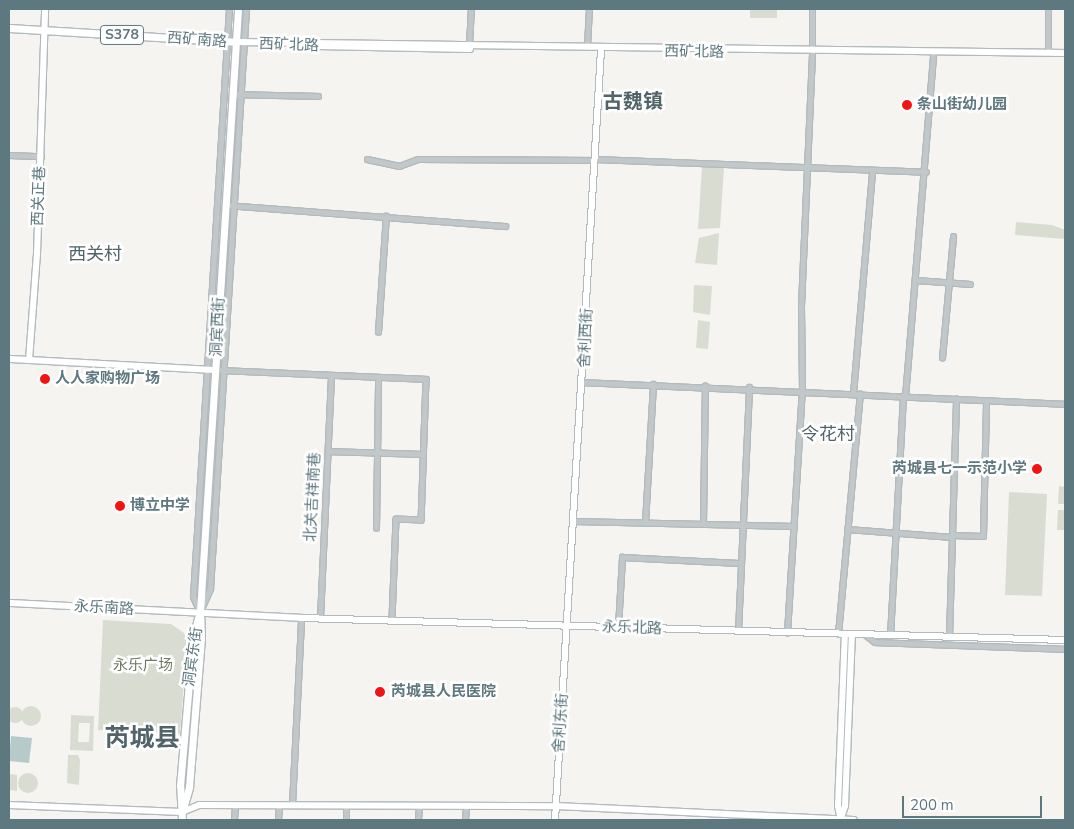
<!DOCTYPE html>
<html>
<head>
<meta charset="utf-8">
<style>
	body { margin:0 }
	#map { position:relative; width:1074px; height:829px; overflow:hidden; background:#f5f4f1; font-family:"Nunito Sans","Noto Sans SC",sans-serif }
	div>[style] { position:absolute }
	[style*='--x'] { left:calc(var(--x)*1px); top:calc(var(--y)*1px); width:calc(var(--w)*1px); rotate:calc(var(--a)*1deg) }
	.green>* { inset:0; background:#d9ddd1 }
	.round { border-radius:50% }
	.water>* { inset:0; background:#b7caca }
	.roads { filter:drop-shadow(1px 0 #b1babd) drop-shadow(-1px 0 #b1babd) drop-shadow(0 1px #b1babd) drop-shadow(0 -1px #b1babd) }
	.street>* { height:4.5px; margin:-2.25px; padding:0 2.25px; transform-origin:2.25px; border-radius:2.25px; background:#c2c8ca }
	.secondary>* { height:6px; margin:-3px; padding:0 3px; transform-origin:3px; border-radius:3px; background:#fff }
	.primary>* { height:7px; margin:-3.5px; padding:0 3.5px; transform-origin:3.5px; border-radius:3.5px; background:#fff }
	.dots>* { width:14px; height:14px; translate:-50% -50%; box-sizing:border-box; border:2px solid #fff; border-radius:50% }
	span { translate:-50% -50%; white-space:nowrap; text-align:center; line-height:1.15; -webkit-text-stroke:5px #fff; paint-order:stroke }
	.shield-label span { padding:1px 4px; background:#fff; border:1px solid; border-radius:4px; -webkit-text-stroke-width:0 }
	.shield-label { font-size:14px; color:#5d787f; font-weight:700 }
	.street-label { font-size:15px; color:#5d787f }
	.poi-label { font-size:15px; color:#5d787f; font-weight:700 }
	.left { translate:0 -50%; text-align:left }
	.right { translate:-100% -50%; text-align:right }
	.park-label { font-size:15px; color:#6c7b61 }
	.quarter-label { font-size:18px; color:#506469 }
	.district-label { font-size:20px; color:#506469; font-weight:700 }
	.town-label { font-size:25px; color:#506469; font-weight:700 }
	.frame { position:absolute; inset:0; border:10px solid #5d787f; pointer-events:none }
	.scale { position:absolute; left:902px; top:796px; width:140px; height:22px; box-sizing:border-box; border:2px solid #5d787f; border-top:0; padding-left:6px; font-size:15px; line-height:18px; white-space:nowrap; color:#5d787f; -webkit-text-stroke:4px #fff; paint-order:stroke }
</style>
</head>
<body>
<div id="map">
	<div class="green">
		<div style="clip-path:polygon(750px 9px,777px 9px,777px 18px,750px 18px)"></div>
		<div style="clip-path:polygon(702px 167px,724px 168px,720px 228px,698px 229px)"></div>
		<div style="clip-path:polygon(1016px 222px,1052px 225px,1065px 230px,1065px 239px,1015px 235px)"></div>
		<div style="clip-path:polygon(719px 233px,717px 265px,695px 263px,699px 238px)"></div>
		<div style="clip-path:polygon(694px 285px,712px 286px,710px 315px,693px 312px)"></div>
		<div style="clip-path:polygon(698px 320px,710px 322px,708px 349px,696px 348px)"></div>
		<div style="clip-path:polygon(1059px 486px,1065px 487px,1065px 504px,1058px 504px)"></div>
		<div style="clip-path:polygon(1009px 492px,1047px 494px,1042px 596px,1005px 595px)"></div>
		<div style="clip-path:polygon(1058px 510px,1065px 510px,1065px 530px,1057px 530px)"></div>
		<div style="clip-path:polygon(103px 620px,171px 624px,184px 633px,187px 642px,180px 734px,98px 730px)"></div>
		<div class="round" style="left:21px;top:706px;width:20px;height:20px"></div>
		<div class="round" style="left:7px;top:707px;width:16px;height:16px"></div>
		<div style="clip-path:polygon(evenodd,71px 715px,94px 716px,93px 751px,70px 750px,71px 715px,79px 723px,90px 723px,89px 742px,78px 742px,79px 723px)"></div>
		<div style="clip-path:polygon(68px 755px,78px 755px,80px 760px,79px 785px,67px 783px)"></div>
		<div class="round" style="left:18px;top:773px;width:20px;height:20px"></div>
		<div style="clip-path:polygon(9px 774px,17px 775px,17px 791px,9px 790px)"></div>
	</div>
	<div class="water">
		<div style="clip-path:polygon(11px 736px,32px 738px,29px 763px,9px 761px)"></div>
	</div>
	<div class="roads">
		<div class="street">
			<div style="--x:469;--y:45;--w:36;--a:-87"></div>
			<div style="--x:587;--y:46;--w:37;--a:-87"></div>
			<div style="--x:812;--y:49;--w:40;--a:-90"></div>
			<div style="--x:1048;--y:52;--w:43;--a:-90"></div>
			<div style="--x:232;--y:94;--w:86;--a:1.3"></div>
			<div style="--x:9;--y:155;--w:32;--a:2"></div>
			<div style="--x:367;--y:159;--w:33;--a:12"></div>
			<div style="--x:399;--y:166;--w:20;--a:-20"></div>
			<div style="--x:418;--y:159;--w:177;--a:0.3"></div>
			<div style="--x:595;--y:159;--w:331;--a:2.2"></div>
			<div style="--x:225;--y:205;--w:281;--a:4.3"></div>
			<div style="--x:916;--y:280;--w:54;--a:4.2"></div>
			<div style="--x:378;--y:332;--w:116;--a:-86.1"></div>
			<div style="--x:942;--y:358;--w:122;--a:-84.8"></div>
			<div style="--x:222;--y:370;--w:204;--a:2.5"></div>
			<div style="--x:426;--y:379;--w:141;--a:92"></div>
			<div style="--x:421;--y:520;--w:25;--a:-178"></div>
			<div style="--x:396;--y:519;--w:101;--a:92.3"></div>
			<div style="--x:583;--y:382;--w:483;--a:2.6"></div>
			<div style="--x:853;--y:394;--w:224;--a:-85.1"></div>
			<div style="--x:905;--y:397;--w:343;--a:-85.3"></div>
			<div style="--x:328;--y:451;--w:94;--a:1.8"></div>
			<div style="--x:574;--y:521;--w:220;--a:1.3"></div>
			<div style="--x:645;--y:523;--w:139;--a:-86.7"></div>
			<div style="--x:703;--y:523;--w:137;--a:-89.2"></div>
			<div style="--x:376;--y:528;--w:150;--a:-89.2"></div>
			<div style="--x:847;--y:529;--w:105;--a:4.4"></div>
			<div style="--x:952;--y:535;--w:31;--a:2"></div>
			<div style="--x:983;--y:536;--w:135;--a:-88.7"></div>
			<div style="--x:202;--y:607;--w:20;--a:-66"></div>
			<div style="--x:210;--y:589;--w:581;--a:-86.45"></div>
			<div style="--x:199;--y:610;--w:14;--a:-115"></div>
			<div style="--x:193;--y:597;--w:589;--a:-86.5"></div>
			<div style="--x:320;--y:618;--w:242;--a:-87.4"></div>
			<div style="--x:618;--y:627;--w:70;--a:-86.7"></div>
			<div style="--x:622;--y:557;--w:117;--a:2.9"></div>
			<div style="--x:738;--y:631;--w:244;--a:-87.4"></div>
			<div style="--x:787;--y:633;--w:243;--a:-86.5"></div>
			<div style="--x:802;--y:390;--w:84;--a:-90.7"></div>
			<div style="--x:801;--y:306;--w:253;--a:-87.5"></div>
			<div style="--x:838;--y:634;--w:241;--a:-84.8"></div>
			<div style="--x:866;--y:635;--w:11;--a:38"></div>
			<div style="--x:875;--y:642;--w:190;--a:2.1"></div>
			<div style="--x:890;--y:636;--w:240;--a:-86.9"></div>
			<div style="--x:949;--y:637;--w:238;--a:-88.3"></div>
			<div style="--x:292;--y:805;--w:187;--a:-87.2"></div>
			<div style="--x:234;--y:820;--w:15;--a:-86"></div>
			<div style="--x:278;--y:820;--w:15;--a:-86"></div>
			<div style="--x:346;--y:820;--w:15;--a:-90"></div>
			<div style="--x:418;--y:820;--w:14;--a:-86"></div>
			<div style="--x:465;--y:820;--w:14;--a:-86"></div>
		</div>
		<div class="secondary">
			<div style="--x:236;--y:42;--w:829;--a:0.76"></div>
			<div style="--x:318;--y:46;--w:152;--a:1.1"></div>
			<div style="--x:9;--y:359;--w:206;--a:3.1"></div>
			<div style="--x:29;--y:360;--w:106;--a:-85.7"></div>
			<div style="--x:37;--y:254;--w:245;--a:-88.1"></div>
			<div style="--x:9;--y:603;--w:292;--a:2.9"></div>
			<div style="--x:301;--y:618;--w:764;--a:1.65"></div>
			<div style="--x:9;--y:805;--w:173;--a:2.3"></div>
			<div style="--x:182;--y:812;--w:18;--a:-22"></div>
			<div style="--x:199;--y:805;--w:357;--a:0.2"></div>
			<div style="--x:556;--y:806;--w:298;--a:2.7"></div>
			<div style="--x:841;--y:818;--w:13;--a:-72"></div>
			<div style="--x:845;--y:806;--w:171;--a:-87.7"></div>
			<div style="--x:555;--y:820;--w:770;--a:-86.58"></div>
			<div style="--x:841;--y:820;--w:14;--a:-102"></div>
			<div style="--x:838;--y:806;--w:171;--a:-87.7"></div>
		</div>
		<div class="primary">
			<div style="--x:9;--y:28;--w:227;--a:3.5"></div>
			<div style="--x:182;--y:812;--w:26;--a:-74"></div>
			<div style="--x:189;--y:787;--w:149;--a:-85.4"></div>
			<div style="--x:201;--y:638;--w:26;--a:-92"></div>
			<div style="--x:200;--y:612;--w:604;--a:-86.39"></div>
			<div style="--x:182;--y:820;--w:34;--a:-93"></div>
			<div style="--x:180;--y:786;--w:149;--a:-85"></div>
			<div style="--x:193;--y:638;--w:21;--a:-76"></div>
		</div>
	</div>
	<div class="dots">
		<div style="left:907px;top:105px;background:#f31412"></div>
		<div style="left:45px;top:379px;background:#f31412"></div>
		<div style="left:1037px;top:469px;background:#f31412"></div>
		<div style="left:120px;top:506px;background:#f31412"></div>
		<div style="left:380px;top:692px;background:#f31412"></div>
	</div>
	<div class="shield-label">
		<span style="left:122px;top:35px">S378</span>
	</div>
	<div class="street-label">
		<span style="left:197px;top:40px;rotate:4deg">西矿南路</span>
		<span style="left:289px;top:45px;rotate:2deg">西矿北路</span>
		<span style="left:694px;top:52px;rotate:1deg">西矿北路</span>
		<span style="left:39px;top:196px;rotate:-88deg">西关正巷</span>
		<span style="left:218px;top:327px;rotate:-87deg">洞宾西街</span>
		<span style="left:586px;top:338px;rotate:-87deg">舍利西街</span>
		<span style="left:313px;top:497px;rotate:-87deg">北关吉祥南巷</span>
		<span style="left:104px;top:608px;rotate:3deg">永乐南路</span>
		<span style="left:632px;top:628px;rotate:2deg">永乐北路</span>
		<span style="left:193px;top:657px;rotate:-82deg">洞宾东街</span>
		<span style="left:561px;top:723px;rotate:-86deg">舍利东街</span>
	</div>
	<div class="poi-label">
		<span class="left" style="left:917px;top:105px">条山街幼儿园</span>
		<span class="left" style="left:55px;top:379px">人人家购物广场</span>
		<span class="right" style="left:1027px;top:469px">芮城县七一示范小学</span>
		<span class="left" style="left:130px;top:506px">博立中学</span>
		<span class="left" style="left:391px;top:692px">芮城县人民医院</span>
	</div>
	<div class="park-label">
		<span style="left:143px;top:666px">永乐广场</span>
	</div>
	<div class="quarter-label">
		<span style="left:95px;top:254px">西关村</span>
		<span style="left:828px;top:434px">令花村</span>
	</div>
	<div class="district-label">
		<span style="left:633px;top:101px">古魏镇</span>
	</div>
	<div class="town-label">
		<span style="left:142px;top:738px">芮城县</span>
	</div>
	<div class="frame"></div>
	<div class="scale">200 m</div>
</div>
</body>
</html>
